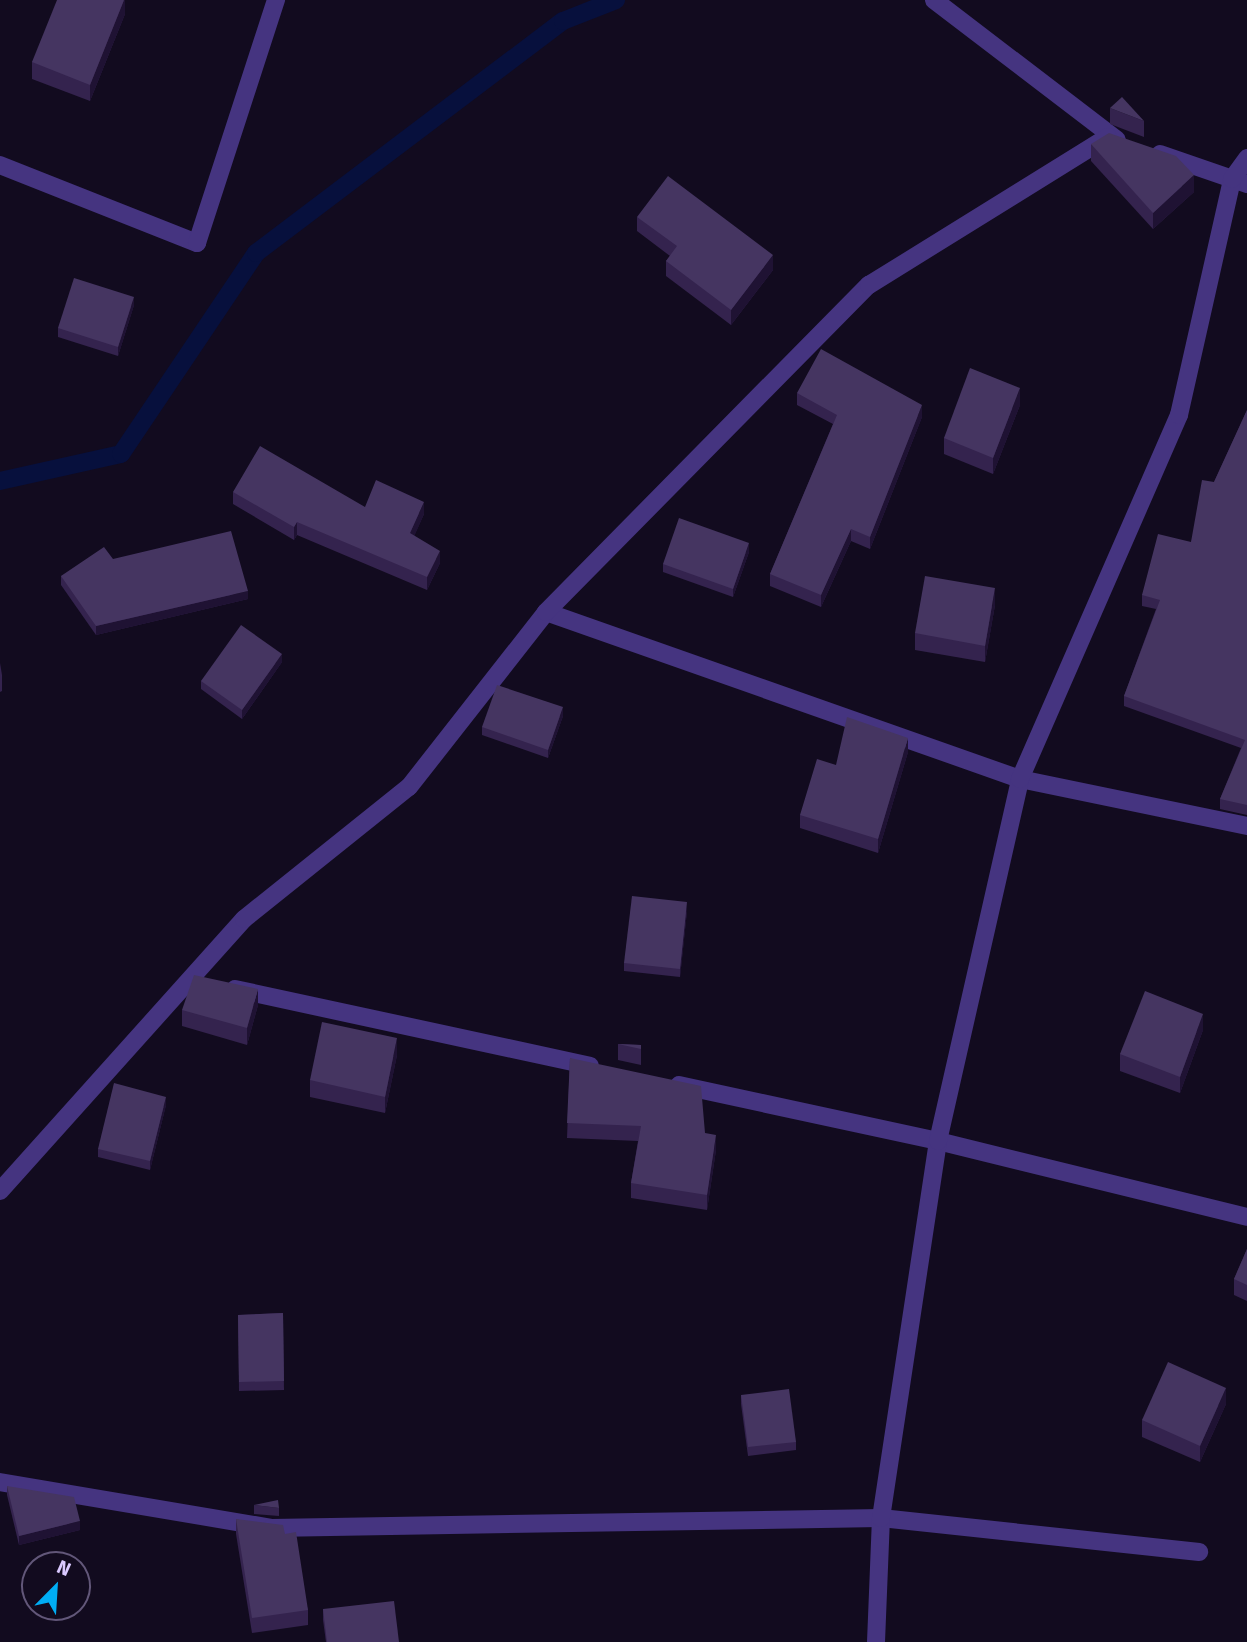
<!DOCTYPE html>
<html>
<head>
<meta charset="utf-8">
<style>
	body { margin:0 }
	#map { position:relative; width:1247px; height:1642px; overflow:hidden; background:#120b1f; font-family:"Fira Sans",sans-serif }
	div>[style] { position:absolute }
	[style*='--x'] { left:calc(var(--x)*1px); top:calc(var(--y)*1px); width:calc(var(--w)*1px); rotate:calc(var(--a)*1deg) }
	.stream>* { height:18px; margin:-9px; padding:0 9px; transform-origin:9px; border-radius:9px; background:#07103d }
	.lane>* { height:18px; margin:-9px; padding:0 9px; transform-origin:9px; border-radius:9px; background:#453480 }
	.street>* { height:18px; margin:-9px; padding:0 9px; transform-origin:9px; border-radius:9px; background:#453480 }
	.wall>* { inset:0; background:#34234e }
	.shaded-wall>* { inset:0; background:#1f1233 }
	.building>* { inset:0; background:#453561 }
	span { translate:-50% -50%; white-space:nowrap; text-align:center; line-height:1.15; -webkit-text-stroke:5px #120b1f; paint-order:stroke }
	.north { position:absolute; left:21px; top:1551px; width:70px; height:70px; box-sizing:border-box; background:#120b1f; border:2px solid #625779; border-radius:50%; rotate:24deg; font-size:19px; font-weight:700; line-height:28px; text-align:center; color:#dac9ff }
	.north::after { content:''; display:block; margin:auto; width:24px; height:32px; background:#00adf4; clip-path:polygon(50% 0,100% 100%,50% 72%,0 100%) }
</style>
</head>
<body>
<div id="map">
	<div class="stream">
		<div style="--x:0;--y:481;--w:124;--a:-12.6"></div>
		<div style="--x:121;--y:454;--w:242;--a:-56.1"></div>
		<div style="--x:256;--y:253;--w:385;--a:-37.1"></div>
		<div style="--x:563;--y:21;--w:57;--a:-21.6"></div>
	</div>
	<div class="lane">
		<div style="--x:0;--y:1482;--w:275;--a:9.6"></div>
		<div style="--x:271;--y:1528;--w:610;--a:-0.94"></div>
	</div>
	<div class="street">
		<div style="--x:934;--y:0;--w:230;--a:37.4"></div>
		<div style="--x:1160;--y:154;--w:92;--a:19"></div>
		<div style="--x:0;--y:165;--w:212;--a:21.6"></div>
		<div style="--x:197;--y:243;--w:256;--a:-72"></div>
		<div style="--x:546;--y:612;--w:503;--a:19.41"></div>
		<div style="--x:1020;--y:779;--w:232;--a:11.7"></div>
		<div style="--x:235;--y:989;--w:363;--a:12.2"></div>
		<div style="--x:679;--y:1085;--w:265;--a:12.2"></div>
		<div style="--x:938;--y:1141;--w:318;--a:13.8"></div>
		<div style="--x:0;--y:1191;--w:365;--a:-48.1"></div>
		<div style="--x:244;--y:919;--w:211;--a:-38.7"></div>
		<div style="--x:409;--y:787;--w:222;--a:-51.9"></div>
		<div style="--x:546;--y:612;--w:460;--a:-45.4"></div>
		<div style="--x:869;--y:285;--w:281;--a:-31.8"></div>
		<div style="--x:881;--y:1518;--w:320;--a:6.1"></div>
		<div style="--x:876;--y:1642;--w:124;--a:-87.7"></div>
		<div style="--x:881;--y:1518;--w:381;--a:-81.4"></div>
		<div style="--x:938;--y:1141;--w:371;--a:-77.2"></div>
		<div style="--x:1020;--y:779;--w:397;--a:-66.4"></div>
		<div style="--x:1179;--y:415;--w:242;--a:-77.3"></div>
		<div style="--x:1232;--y:179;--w:26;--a:-54"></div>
	</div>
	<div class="wall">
		<div style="clip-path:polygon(125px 0,125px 14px,90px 101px,32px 79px,32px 62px)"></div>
		<div style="clip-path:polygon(1110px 108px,1144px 121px,1144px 137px,1110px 124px)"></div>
		<div style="clip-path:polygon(1091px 144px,1194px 192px,1153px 229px,1091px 161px)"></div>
		<div style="clip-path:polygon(637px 217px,773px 270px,731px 325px,666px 276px,666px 261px,670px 256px,637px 231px)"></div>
		<div style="clip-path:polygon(134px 305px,118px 356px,58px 337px,58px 328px)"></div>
		<div style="clip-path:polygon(797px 393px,922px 417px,870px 549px,851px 541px,821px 607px,770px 586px,770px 574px,833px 424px,797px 405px)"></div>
		<div style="clip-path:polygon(1020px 405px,993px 474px,944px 454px,944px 438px)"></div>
		<div style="clip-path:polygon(1247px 410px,1247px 815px,1220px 809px,1220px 799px,1241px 748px,1124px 706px,1124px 696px,1156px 609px,1142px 606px,1142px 595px,1191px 542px,1214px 482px)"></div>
		<div style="clip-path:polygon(233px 492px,424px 514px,414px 536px,440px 563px,427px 590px,297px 535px,294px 540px,233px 504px)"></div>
		<div style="clip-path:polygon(749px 552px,733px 597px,663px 572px,663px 564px)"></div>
		<div style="clip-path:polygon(113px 559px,248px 599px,96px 635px,61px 585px,61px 576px)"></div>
		<div style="clip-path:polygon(995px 605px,985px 662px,915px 650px,915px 633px)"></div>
		<div style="clip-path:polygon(282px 662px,242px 719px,201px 689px,201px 681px)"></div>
		<div style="clip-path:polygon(0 663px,2px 675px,2px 691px,0 692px)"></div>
		<div style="clip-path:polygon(563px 716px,548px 758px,482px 735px,482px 727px)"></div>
		<div style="clip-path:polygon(908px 752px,878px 853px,800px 828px,800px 815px)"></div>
		<div style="clip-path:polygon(687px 911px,680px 977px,624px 971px,624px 963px)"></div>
		<div style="clip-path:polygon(258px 1005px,247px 1045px,182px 1026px,182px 1010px)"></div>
		<div style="clip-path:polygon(1203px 1030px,1180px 1093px,1120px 1071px,1120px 1054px)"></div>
		<div style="clip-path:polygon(618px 1044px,641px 1045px,641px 1065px,618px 1060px)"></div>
		<div style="clip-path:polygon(397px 1055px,385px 1113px,310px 1097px,310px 1080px)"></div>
		<div style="clip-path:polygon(570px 1058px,705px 1133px,716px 1150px,707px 1210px,631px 1198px,631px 1183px,638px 1141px,567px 1138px)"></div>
		<div style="clip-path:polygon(166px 1105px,150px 1170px,98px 1157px,98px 1149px)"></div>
		<div style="clip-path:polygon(1247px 1249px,1247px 1301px,1234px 1295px,1234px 1279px)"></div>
		<div style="clip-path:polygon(283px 1313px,284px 1390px,239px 1391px,238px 1315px)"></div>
		<div style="clip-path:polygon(741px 1395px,796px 1442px,796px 1450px,748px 1456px,741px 1404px)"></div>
		<div style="clip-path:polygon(1226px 1404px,1200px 1462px,1142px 1437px,1142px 1420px)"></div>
		<div style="clip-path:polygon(7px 1486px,80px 1530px,19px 1545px,7px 1495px)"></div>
		<div style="clip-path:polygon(254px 1505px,279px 1508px,279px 1516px,254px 1514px)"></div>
		<div style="clip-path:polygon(236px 1519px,285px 1534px,308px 1610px,308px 1625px,252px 1633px,236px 1534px)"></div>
		<div style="clip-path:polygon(323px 1609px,399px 1642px,326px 1642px,323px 1620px)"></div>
	</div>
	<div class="shaded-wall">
		<div style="clip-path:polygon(124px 0,125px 0,125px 14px,90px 101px,90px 85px)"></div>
		<div style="clip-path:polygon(1194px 175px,1194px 192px,1153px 229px,1153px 213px)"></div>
		<div style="clip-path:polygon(773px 255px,773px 270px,731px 325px,731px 310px)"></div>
		<div style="clip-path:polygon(134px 297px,134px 305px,118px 356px,118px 347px)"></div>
		<div style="clip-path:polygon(1020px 388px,1020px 405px,993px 474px,993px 458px)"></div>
		<div style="clip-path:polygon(922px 405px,922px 417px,870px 549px,870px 537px)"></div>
		<div style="clip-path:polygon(424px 502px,424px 514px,410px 546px,410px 533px)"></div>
		<div style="clip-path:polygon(297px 522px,297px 535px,294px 540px,294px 527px)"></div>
		<div style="clip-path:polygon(851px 529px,851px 541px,821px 607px,821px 595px)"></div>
		<div style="clip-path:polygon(749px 543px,749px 552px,733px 597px,733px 589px)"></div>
		<div style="clip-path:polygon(440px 551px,440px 563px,427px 590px,427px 577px)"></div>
		<div style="clip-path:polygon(995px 588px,995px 605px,985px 662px,985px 646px)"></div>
		<div style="clip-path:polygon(248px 591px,248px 599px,96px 635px,96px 626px)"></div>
		<div style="clip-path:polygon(282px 654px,282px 662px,242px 719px,242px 710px)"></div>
		<div style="clip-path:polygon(563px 707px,563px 716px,548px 758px,548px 750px)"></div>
		<div style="clip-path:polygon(908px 738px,908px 752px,878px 853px,878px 839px)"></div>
		<div style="clip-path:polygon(687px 902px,687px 911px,680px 977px,680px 969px)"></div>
		<div style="clip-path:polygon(258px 989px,258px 1005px,247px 1045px,247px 1028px)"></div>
		<div style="clip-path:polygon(1203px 1014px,1203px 1030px,1180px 1093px,1180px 1077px)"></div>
		<div style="clip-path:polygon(397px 1038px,397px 1055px,385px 1113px,385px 1097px)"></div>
		<div style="clip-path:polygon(166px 1097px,166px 1105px,150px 1170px,150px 1161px)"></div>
		<div style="clip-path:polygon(716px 1135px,716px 1150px,707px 1210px,707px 1195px)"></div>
		<div style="clip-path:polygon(1226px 1388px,1226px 1404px,1200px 1462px,1200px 1446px)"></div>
		<div style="clip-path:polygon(80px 1521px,80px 1530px,19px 1545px,19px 1536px)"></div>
	</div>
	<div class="building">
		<div style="clip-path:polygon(57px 0,124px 0,90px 85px,32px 62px)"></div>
		<div style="clip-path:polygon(1122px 97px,1144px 121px,1110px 108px)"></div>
		<div style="clip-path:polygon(1109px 133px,1176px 156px,1194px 175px,1153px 213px,1091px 144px)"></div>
		<div style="clip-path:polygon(668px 176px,773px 255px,731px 310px,666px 261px,677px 246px,637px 217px)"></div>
		<div style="clip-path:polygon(74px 278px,134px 297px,118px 347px,58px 328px)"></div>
		<div style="clip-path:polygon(821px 349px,922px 405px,870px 537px,851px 529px,821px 595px,770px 574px,837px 415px,797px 393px)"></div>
		<div style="clip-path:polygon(970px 368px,1020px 388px,993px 458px,944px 438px)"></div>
		<div style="clip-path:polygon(1247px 410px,1247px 805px,1220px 799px,1245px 740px,1124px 696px,1160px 600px,1142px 595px,1158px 534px,1191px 542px,1202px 480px,1214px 482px)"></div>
		<div style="clip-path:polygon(260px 446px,365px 507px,376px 480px,424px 502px,410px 533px,440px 551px,427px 577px,297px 522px,294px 527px,233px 492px)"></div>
		<div style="clip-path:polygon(679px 518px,749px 543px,733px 589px,663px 564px)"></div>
		<div style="clip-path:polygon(231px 531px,248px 591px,96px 626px,61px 576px,104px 547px,113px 559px)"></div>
		<div style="clip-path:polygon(925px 576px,995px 588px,985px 646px,915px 633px)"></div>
		<div style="clip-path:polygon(241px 625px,282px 654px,242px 710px,201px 681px)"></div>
		<div style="clip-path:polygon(497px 685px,563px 707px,548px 750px,482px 727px)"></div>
		<div style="clip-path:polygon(847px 717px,908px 738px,878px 839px,800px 815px,817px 759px,836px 765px)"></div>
		<div style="clip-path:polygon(632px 896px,687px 902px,680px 969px,624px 963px)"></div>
		<div style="clip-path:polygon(194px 975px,258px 989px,247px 1028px,182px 1010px)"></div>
		<div style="clip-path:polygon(1145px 991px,1203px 1014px,1180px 1077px,1120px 1054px)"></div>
		<div style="clip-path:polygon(322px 1022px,397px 1038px,385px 1097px,310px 1080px)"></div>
		<div style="clip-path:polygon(618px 1044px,641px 1045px,641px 1049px)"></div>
		<div style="clip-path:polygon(570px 1058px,701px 1086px,705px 1133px,716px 1135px,707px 1195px,631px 1183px,641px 1126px,567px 1123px)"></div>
		<div style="clip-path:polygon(114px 1083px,166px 1097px,150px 1161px,98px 1149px)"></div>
		<div style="clip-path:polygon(1247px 1249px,1247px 1285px,1234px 1279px)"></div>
		<div style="clip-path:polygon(283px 1313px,284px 1381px,239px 1382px,238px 1315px)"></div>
		<div style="clip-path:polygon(1168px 1362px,1226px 1388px,1200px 1446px,1142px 1420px)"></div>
		<div style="clip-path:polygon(789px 1389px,796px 1442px,748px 1447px,741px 1395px)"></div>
		<div style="clip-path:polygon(7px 1486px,74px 1497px,80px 1521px,19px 1536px)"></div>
		<div style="clip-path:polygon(278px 1500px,279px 1508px,254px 1505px)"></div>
		<div style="clip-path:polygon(236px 1519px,283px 1525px,285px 1534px,296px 1532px,308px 1610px,252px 1618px)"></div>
		<div style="clip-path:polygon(394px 1601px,399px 1642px,327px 1642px,323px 1609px)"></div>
	</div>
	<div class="north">N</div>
</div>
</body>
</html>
